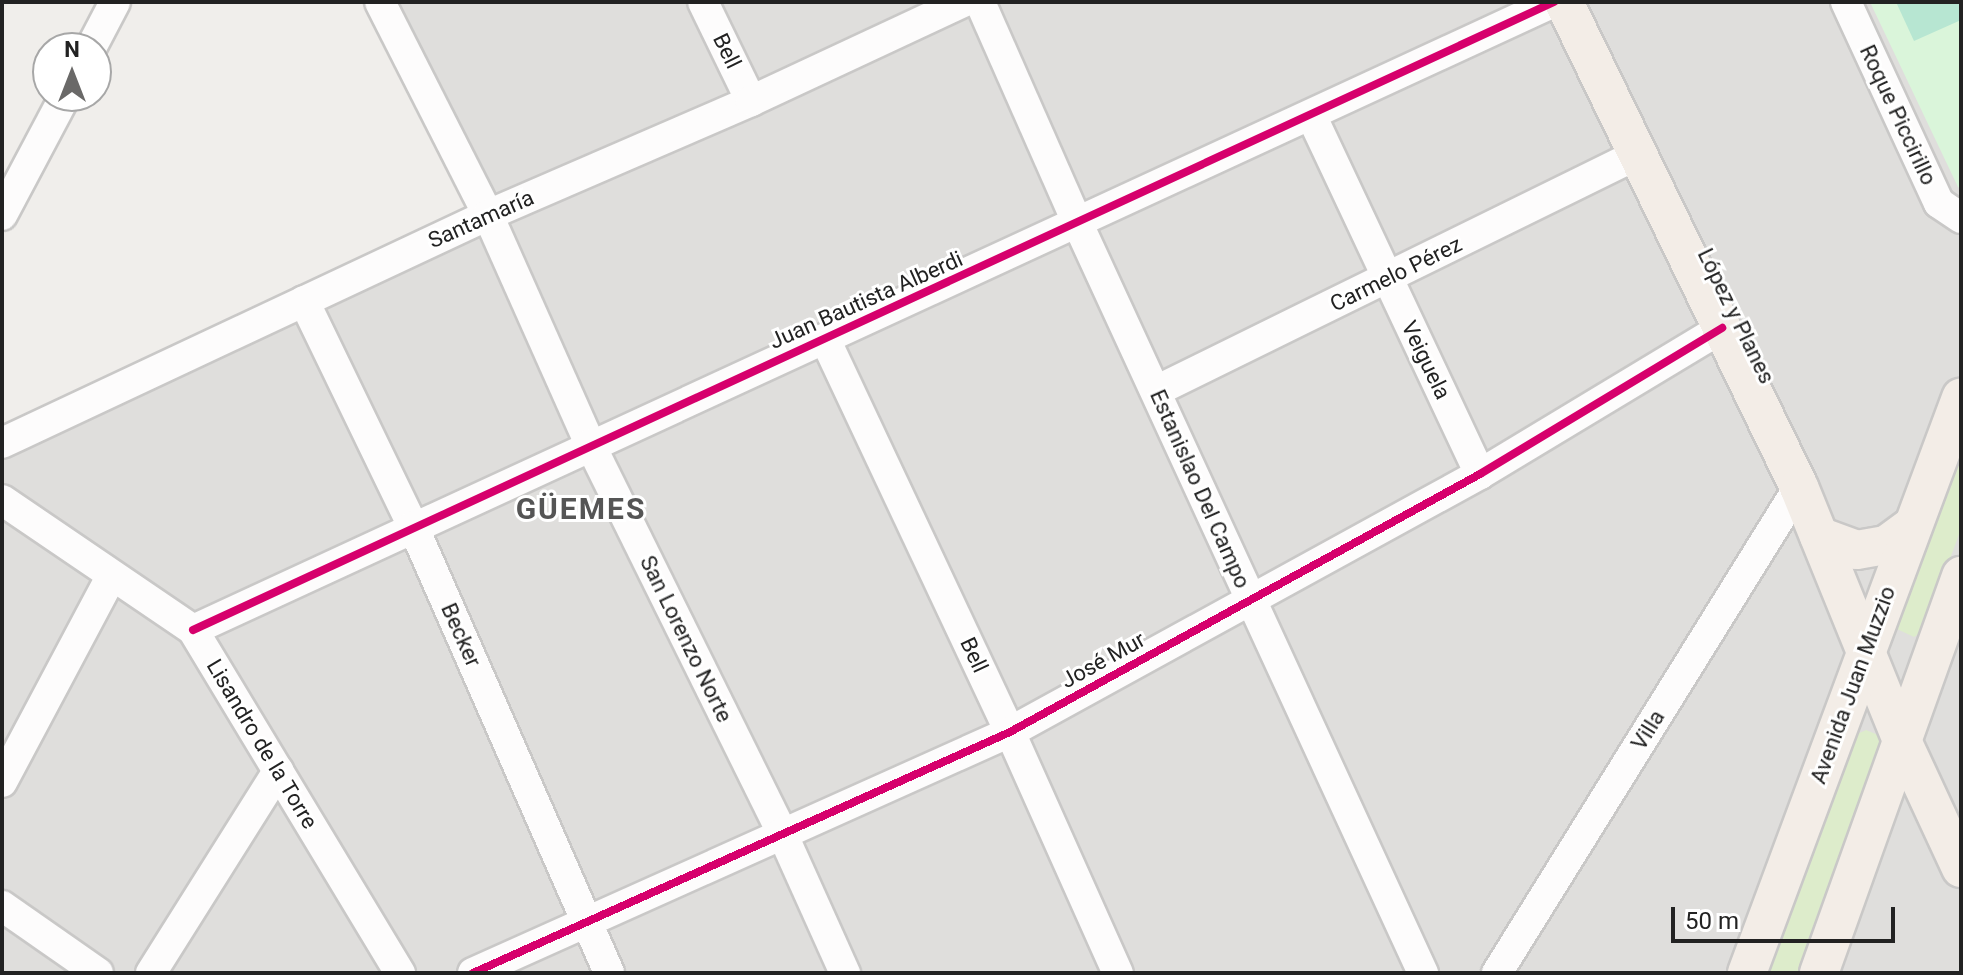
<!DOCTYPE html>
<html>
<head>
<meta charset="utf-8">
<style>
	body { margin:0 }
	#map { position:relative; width:1963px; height:975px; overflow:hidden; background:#f0eeeb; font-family:Roboto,sans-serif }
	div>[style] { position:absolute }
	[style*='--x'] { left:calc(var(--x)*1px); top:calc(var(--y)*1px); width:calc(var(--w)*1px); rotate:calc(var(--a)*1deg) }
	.residential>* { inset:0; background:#dfdedc }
	.grass>* { inset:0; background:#ddeccb }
	.park>* { inset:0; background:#daf5da }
	.pitch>* { inset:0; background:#b7e6d2 }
	.roads { filter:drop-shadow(2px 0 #c9c8c7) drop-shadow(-2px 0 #c9c8c7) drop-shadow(0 2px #c9c8c7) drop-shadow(0 -2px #c9c8c7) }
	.minor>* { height:30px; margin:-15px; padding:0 15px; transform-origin:15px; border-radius:15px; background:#fdfcfc }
	.major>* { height:38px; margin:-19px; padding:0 19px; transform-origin:19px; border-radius:19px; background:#f3ede7 }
	.cycleway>* { height:8px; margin:-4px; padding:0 4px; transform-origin:4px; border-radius:4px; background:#d6006c }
	span { translate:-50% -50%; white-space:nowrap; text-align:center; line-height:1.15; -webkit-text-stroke:6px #fff; paint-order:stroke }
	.street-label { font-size:22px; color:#222 }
	.district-label { font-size:30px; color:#555; font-weight:700; letter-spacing:2px }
	.frame { position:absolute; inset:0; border:4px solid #222; pointer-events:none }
	.north { position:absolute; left:32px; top:32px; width:80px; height:80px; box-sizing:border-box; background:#fff; border:2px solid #a7a7a7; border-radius:50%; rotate:0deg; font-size:22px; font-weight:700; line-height:32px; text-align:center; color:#222 }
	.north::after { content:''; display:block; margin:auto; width:28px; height:36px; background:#6a6968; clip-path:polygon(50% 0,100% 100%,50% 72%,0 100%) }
	.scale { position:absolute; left:1671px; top:907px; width:224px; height:36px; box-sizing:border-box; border:4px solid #222; border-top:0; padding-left:10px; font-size:24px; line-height:28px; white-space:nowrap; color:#222; -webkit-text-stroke:6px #fff; paint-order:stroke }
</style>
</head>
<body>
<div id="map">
	<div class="residential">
		<div style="clip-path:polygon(380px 2px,1961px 2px,1961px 973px,2px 973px,2px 443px,487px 215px)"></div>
	</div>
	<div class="grass">
		<div style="clip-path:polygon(1961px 436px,1961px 529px,1923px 631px,1914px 637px,1897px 629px,1894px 614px)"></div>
		<div style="clip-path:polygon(1866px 730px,1878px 735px,1884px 746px,1800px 973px,1765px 973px,1855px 735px)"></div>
	</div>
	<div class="park">
		<div style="clip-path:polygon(1870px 2px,1961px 2px,1961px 189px,1958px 187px)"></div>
	</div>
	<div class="pitch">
		<div style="clip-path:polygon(1896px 2px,1961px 2px,1961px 20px,1914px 41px)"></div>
	</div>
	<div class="roads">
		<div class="minor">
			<div style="--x:380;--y:2;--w:239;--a:63.1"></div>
			<div style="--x:488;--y:215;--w:251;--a:66"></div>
			<div style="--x:590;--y:444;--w:434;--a:63.7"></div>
			<div style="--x:782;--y:833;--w:154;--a:65.8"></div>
			<div style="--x:703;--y:2;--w:110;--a:64.1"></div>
			<div style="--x:980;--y:2;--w:243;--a:66.2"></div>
			<div style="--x:1078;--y:224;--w:825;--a:65.27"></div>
			<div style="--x:1846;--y:2;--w:221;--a:65.2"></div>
			<div style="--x:1939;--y:203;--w:27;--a:34"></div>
			<div style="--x:91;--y:48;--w:52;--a:-62.4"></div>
			<div style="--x:1311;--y:115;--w:397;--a:64.8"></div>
			<div style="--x:2;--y:215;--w:135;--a:-62.1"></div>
			<div style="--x:304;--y:301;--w:250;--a:64.2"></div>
			<div style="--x:413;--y:526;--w:488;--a:66.3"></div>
			<div style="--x:825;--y:339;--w:434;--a:64.8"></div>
			<div style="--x:1010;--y:732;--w:264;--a:65.9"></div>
			<div style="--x:1156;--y:391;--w:535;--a:-26.18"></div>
			<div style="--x:2;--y:443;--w:537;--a:-25.13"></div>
			<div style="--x:488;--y:215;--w:287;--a:-23.4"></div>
			<div style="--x:751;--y:101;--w:234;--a:-25"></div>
			<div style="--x:2;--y:500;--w:231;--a:34.2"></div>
			<div style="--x:193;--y:630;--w:401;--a:58.9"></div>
			<div style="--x:193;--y:630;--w:1499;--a:-24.77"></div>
			<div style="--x:2;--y:782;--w:234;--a:-62"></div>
			<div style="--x:2;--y:906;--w:117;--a:34.9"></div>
			<div style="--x:151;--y:973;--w:239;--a:-57.8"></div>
			<div style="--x:473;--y:973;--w:589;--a:-24.17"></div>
			<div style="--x:1010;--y:732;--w:536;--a:-28.76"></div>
			<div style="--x:1480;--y:474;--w:283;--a:-31.1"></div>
			<div style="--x:1497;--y:973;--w:572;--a:-58.14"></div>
		</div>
		<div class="major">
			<div style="--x:1564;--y:2;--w:539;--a:64.15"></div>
			<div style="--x:1799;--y:487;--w:276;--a:67.9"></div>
			<div style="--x:1903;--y:743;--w:138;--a:65.1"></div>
			<div style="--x:1819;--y:536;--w:40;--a:20.2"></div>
			<div style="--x:1857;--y:550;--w:29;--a:-10"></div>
			<div style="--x:1886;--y:545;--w:32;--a:-36"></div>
			<div style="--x:1747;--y:973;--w:614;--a:-69.59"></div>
			<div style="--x:1819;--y:973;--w:422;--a:-70.3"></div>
		</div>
	</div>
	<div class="cycleway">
		<div style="--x:193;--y:630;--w:1499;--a:-24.77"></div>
		<div style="--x:473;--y:973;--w:589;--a:-24.17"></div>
		<div style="--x:1010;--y:732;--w:536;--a:-28.76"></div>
		<div style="--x:1480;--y:474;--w:283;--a:-31.1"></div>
	</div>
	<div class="street-label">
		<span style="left:727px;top:51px;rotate:64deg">Bell</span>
		<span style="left:1898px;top:115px;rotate:65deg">Roque Piccirillo</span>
		<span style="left:481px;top:219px;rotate:-24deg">Santamaría</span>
		<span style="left:1396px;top:274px;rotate:-26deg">Carmelo Pérez</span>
		<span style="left:866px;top:300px;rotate:-24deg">Juan Bautista Alberdi</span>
		<span style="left:1736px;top:316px;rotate:64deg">López y Planes</span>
		<span style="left:1426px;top:360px;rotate:64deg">Veiguela</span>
		<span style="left:1200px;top:489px;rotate:66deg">Estanislao Del Campo</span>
		<span style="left:461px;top:635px;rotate:66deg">Becker</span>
		<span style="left:686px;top:639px;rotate:64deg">San Lorenzo Norte</span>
		<span style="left:974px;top:655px;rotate:65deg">Bell</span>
		<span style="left:1103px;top:660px;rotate:-29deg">José Mur</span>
		<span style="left:1853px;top:685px;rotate:-70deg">Avenida Juan Muzzio</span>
		<span style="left:1648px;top:730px;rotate:-58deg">Villa</span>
		<span style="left:262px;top:744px;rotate:59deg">Lisandro de la Torre</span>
	</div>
	<div class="district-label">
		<span style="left:581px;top:509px">GÜEMES</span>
	</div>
	<div class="frame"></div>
	<div class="north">N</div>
	<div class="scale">50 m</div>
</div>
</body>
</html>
